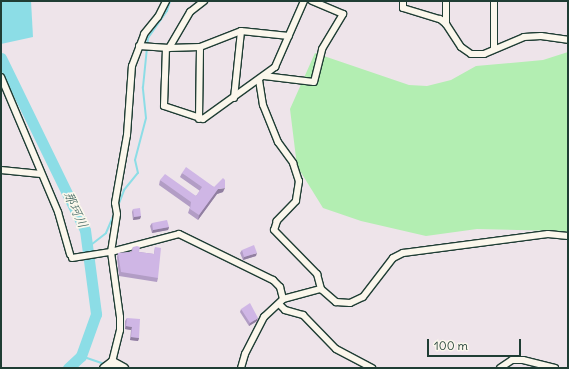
<!DOCTYPE html>
<html>
<head>
<meta charset="utf-8">
<style>
	body { margin:0 }
	#map { position:relative; width:569px; height:369px; overflow:hidden; background:#eee4ea; font-family:Delius,"Klee One",sans-serif }
	div>[style] { position:absolute }
	[style*='--x'] { left:calc(var(--x)*1px); top:calc(var(--y)*1px); width:calc(var(--w)*1px); rotate:calc(var(--a)*1deg) }
	.green>* { inset:0; background:#b3eeb2 }
	.water>* { inset:0; background:#8cdde6 }
	.stream>* { height:2px; margin:-1px; padding:0 1px; transform-origin:1px; border-radius:1px; background:#8cdde6 }
	.river>* { height:11px; margin:-5.5px; padding:0 5.5px; transform-origin:5.5px; border-radius:5.5px; background:#8cdde6 }
	.roads { filter:drop-shadow(1px 0 #1f3d34) drop-shadow(-1px 0 #1f3d34) drop-shadow(0 1px #1f3d34) drop-shadow(0 -1px #1f3d34) }
	.street>* { height:6px; margin:-3px; padding:0 3px; transform-origin:3px; border-radius:3px; background:#fbf7ec }
	.secondary>* { height:9px; margin:-4.5px; padding:0 4.5px; transform-origin:4.5px; border-radius:4.5px; background:#fbf7ec }
	.wall>* { inset:0; background:#b29dc5 }
	.shaded-wall>* { inset:0; background:#917fa0 }
	.building>* { inset:0; background:#cfb6e5 }
	span { translate:-50% -50%; white-space:nowrap; text-align:center; line-height:1.15; -webkit-text-stroke:3.5px #fbf7ec; paint-order:stroke }
	.water-label { font-size:13px; color:#355d58; font-style:italic }
	.frame { position:absolute; inset:0; border:2px solid #1f3d34; pointer-events:none }
	.scale { position:absolute; left:427px; top:339px; width:94px; height:18px; box-sizing:border-box; border:2px solid #1f3d34; border-top:0; padding-left:5px; font-size:12px; line-height:14px; white-space:nowrap; color:#1f3d34; -webkit-text-stroke:3px #fbf7ec; paint-order:stroke }
</style>
</head>
<body>
<div id="map">
	<div class="green">
		<div style="clip-path:polygon(568px 52px,568px 236px,557px 231px,477px 229px,426px 236px,361px 221px,323px 208px,297px 166px,290px 109px,315px 53px,409px 85px,427px 86px,451px 80px,476px 66px,543px 60px)"></div>
	</div>
	<div class="water">
		<div style="clip-path:polygon(1px 1px,31px 1px,33px 37px,1px 44px)"></div>
	</div>
	<div class="stream">
		<div style="--x:118;--y:206;--w:17;--a:-69"></div>
		<div style="--x:124;--y:190;--w:22;--a:-51"></div>
		<div style="--x:138;--y:173;--w:13;--a:-103"></div>
		<div style="--x:135;--y:160;--w:43;--a:-75.3"></div>
		<div style="--x:146;--y:118;--w:31;--a:-96"></div>
		<div style="--x:143;--y:87;--w:49;--a:-84.2"></div>
		<div style="--x:148;--y:38;--w:33;--a:-55"></div>
		<div style="--x:167;--y:11;--w:10;--a:-73"></div>
		<div style="--x:87;--y:248;--w:24;--a:-38"></div>
		<div style="--x:106;--y:233;--w:23;--a:-67"></div>
		<div style="--x:81;--y:356;--w:24;--a:19"></div>
	</div>
	<div class="river">
		<div style="--x:1;--y:58;--w:191;--a:64"></div>
		<div style="--x:85;--y:230;--w:85;--a:82.5"></div>
		<div style="--x:96;--y:314;--w:45;--a:109.7"></div>
		<div style="--x:81;--y:356;--w:18;--a:137"></div>
	</div>
	<div class="roads">
		<div class="street">
			<div style="--x:403;--y:1;--w:7;--a:90"></div>
			<div style="--x:403;--y:8;--w:39;--a:17"></div>
			<div style="--x:440;--y:19;--w:8;--a:40"></div>
			<div style="--x:446;--y:1;--w:23;--a:90"></div>
			<div style="--x:446;--y:24;--w:27;--a:57"></div>
			<div style="--x:461;--y:47;--w:12;--a:35"></div>
			<div style="--x:471;--y:54;--w:13;--a:0"></div>
			<div style="--x:484;--y:54;--w:43;--a:-23"></div>
			<div style="--x:524;--y:37;--w:17;--a:-3"></div>
			<div style="--x:541;--y:36;--w:27;--a:8"></div>
			<div style="--x:494;--y:1;--w:48;--a:90"></div>
			<div style="--x:139;--y:46;--w:30;--a:4"></div>
			<div style="--x:169;--y:48;--w:42;--a:-59.7"></div>
			<div style="--x:190;--y:12;--w:18;--a:-38"></div>
			<div style="--x:166;--y:48;--w:58;--a:92"></div>
			<div style="--x:164;--y:106;--w:41;--a:18.4"></div>
			<div style="--x:203;--y:119;--w:89;--a:-35.8"></div>
			<div style="--x:275;--y:67;--w:72;--a:-66.3"></div>
			<div style="--x:169;--y:48;--w:31;--a:-2"></div>
			<div style="--x:200;--y:47;--w:44;--a:-21.3"></div>
			<div style="--x:241;--y:31;--w:48;--a:5.9"></div>
			<div style="--x:264;--y:76;--w:50;--a:6.8"></div>
			<div style="--x:314;--y:82;--w:34;--a:-76"></div>
			<div style="--x:322;--y:49;--w:41;--a:-59"></div>
			<div style="--x:343;--y:14;--w:34;--a:-157"></div>
			<div style="--x:1;--y:77;--w:147;--a:67.1"></div>
			<div style="--x:58;--y:212;--w:44;--a:74.1"></div>
			<div style="--x:259;--y:80;--w:25;--a:81"></div>
			<div style="--x:263;--y:105;--w:40;--a:68"></div>
			<div style="--x:278;--y:142;--w:26;--a:54"></div>
			<div style="--x:293;--y:163;--w:19;--a:72"></div>
			<div style="--x:299;--y:181;--w:20;--a:99"></div>
			<div style="--x:296;--y:201;--w:28;--a:134"></div>
			<div style="--x:277;--y:221;--w:9;--a:108"></div>
			<div style="--x:274;--y:230;--w:62;--a:45.7"></div>
			<div style="--x:317;--y:274;--w:16;--a:75"></div>
			<div style="--x:321;--y:289;--w:20;--a:41"></div>
			<div style="--x:336;--y:302;--w:14;--a:4"></div>
			<div style="--x:350;--y:303;--w:14;--a:-25"></div>
			<div style="--x:363;--y:297;--w:49;--a:-52.4"></div>
			<div style="--x:393;--y:258;--w:11;--a:-27"></div>
			<div style="--x:403;--y:253;--w:146;--a:-7.5"></div>
			<div style="--x:548;--y:234;--w:20;--a:6"></div>
			<div style="--x:234;--y:98;--w:67;--a:-84"></div>
			<div style="--x:199;--y:119;--w:72;--a:-89.2"></div>
			<div style="--x:1;--y:170;--w:40;--a:5.7"></div>
			<div style="--x:72;--y:258;--w:39;--a:-9"></div>
			<div style="--x:111;--y:252;--w:38;--a:-81"></div>
			<div style="--x:117;--y:214;--w:11;--a:-100"></div>
			<div style="--x:115;--y:203;--w:69;--a:-80"></div>
			<div style="--x:127;--y:135;--w:69;--a:-85.9"></div>
			<div style="--x:132;--y:66;--w:34;--a:-69"></div>
			<div style="--x:144;--y:34;--w:22;--a:-51"></div>
			<div style="--x:158;--y:17;--w:18;--a:-63"></div>
			<div style="--x:279;--y:304;--w:8;--a:45"></div>
			<div style="--x:285;--y:310;--w:19;--a:16"></div>
			<div style="--x:303;--y:315;--w:47;--a:45.9"></div>
			<div style="--x:336;--y:349;--w:41;--a:27.8"></div>
			<div style="--x:112;--y:362;--w:33;--a:-76"></div>
			<div style="--x:120;--y:330;--w:13;--a:-90"></div>
			<div style="--x:120;--y:317;--w:66;--a:-97.9"></div>
			<div style="--x:111;--y:252;--w:70;--a:-14.8"></div>
			<div style="--x:179;--y:234;--w:105;--a:26.1"></div>
			<div style="--x:273;--y:280;--w:10;--a:45"></div>
			<div style="--x:280;--y:287;--w:12;--a:76"></div>
			<div style="--x:241;--y:368;--w:15;--a:-74"></div>
			<div style="--x:245;--y:354;--w:42;--a:-62.8"></div>
			<div style="--x:264;--y:317;--w:26;--a:-43"></div>
			<div style="--x:283;--y:299;--w:39;--a:-15"></div>
			<div style="--x:500;--y:368;--w:14;--a:-34"></div>
			<div style="--x:512;--y:360;--w:11;--a:0"></div>
			<div style="--x:523;--y:360;--w:33;--a:14"></div>
		</div>
		<div class="secondary">
			<div style="--x:104;--y:368;--w:10;--a:-37"></div>
			<div style="--x:112;--y:362;--w:13;--a:29"></div>
		</div>
	</div>
	<div class="wall">
		<div style="clip-path:polygon(182px 173px,214px 187px,223px 192px,217px 194px,198px 220px,188px 213px,190px 207px,159px 185px,160px 180px,196px 196px,200px 191px,180px 177px)"></div>
		<div style="clip-path:polygon(133px 209px,141px 216px,140px 219px,133px 220px,132px 212px)"></div>
		<div style="clip-path:polygon(152px 223px,169px 227px,168px 230px,152px 233px,150px 226px)"></div>
		<div style="clip-path:polygon(133px 247px,139px 252px,154px 254px,155px 247px,158px 278px,157px 282px,119px 276px,117px 257px,118px 253px,131px 252px)"></div>
		<div style="clip-path:polygon(242px 250px,256px 256px,243px 260px,240px 253px)"></div>
		<div style="clip-path:polygon(241px 309px,257px 321px,249px 326px,240px 312px)"></div>
		<div style="clip-path:polygon(127px 318px,139px 338px,138px 341px,130px 340px,131px 330px,125px 329px,125px 321px)"></div>
	</div>
	<div class="shaded-wall">
		<div style="clip-path:polygon(225px 188px,223px 192px,217px 194px,198px 220px,199px 215px,218px 189px)"></div>
		<div style="clip-path:polygon(141px 216px,140px 219px,133px 220px,134px 217px)"></div>
		<div style="clip-path:polygon(169px 227px,168px 230px,152px 233px,153px 230px)"></div>
		<div style="clip-path:polygon(257px 253px,256px 256px,243px 260px,244px 257px)"></div>
		<div style="clip-path:polygon(258px 318px,257px 321px,249px 326px,250px 323px)"></div>
		<div style="clip-path:polygon(126px 326px,132px 327px,131px 330px,125px 329px)"></div>
		<div style="clip-path:polygon(131px 337px,139px 338px,138px 341px,130px 340px)"></div>
	</div>
	<div class="building">
		<div style="clip-path:polygon(186px 167px,214px 187px,223px 178px,225px 180px,225px 188px,218px 189px,199px 215px,190px 209px,191px 202px,160px 180px,165px 174px,196px 196px,202px 187px,182px 173px)"></div>
		<div style="clip-path:polygon(140px 208px,141px 216px,134px 217px,133px 209px)"></div>
		<div style="clip-path:polygon(167px 220px,169px 227px,153px 230px,152px 223px)"></div>
		<div style="clip-path:polygon(254px 245px,257px 253px,244px 257px,242px 250px)"></div>
		<div style="clip-path:polygon(137px 246px,140px 247px,139px 252px,154px 254px,155px 247px,161px 248px,158px 278px,121px 272px,118px 253px,132px 252px,133px 247px)"></div>
		<div style="clip-path:polygon(250px 303px,258px 318px,250px 323px,241px 309px)"></div>
		<div style="clip-path:polygon(127px 318px,140px 319px,139px 338px,131px 337px,132px 327px,126px 326px)"></div>
	</div>
	<div class="water-label">
		<span style="left:75px;top:210px;rotate:65deg">那珂川</span>
	</div>
	<div class="frame"></div>
	<div class="scale">100 m</div>
</div>
</body>
</html>
